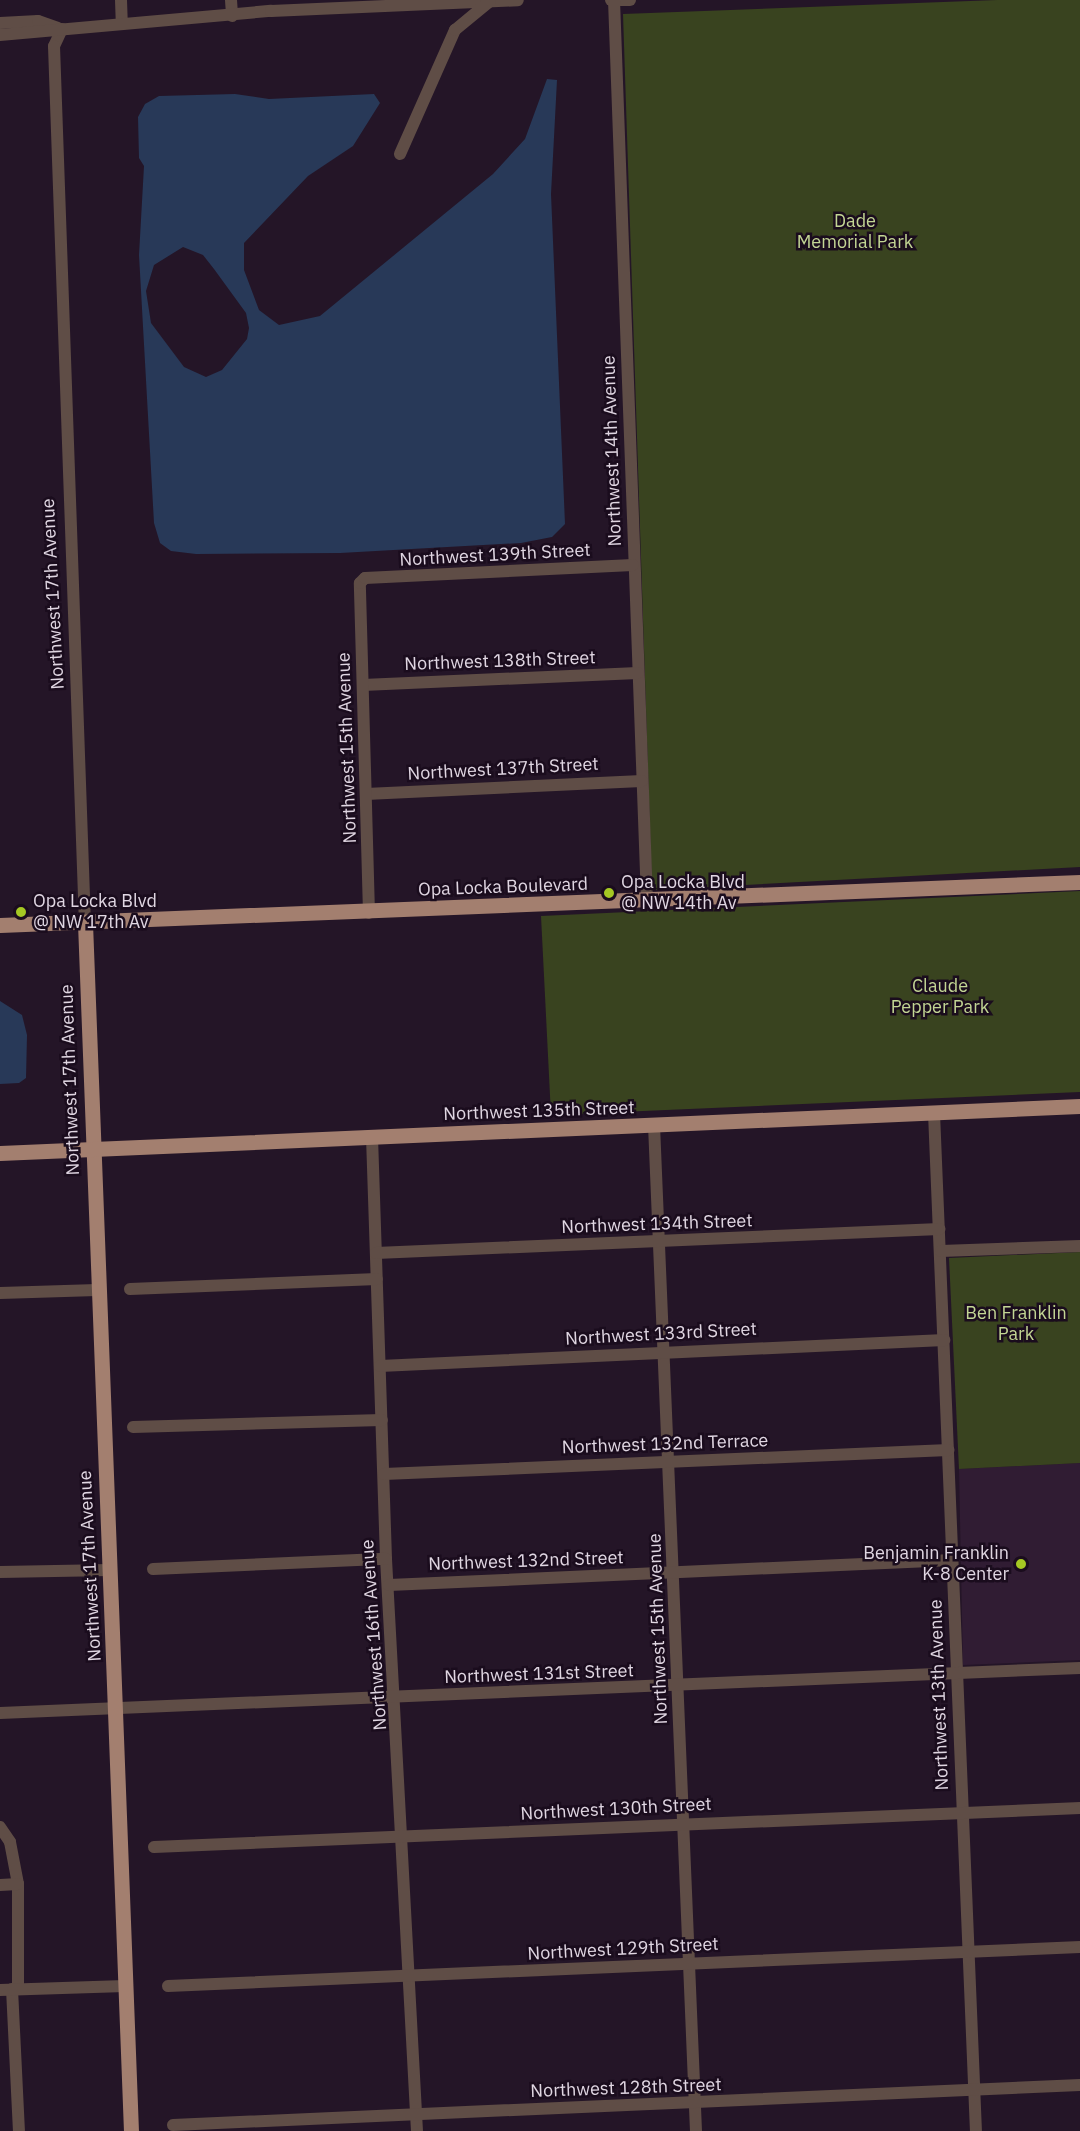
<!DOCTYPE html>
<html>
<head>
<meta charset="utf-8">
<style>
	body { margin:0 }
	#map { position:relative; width:1080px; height:2131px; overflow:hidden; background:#241527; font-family:"IBM Plex Sans",sans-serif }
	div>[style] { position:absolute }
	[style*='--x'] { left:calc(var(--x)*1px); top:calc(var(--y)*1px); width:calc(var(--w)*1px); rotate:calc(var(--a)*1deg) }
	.built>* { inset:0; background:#301c33 }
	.green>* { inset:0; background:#39431f }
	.water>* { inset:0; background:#283958 }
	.minor>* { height:12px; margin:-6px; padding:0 6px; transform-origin:6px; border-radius:6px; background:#5f4d46 }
	.major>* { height:15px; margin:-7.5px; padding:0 7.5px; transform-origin:7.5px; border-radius:7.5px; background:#a37f6f }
	.dots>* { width:16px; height:16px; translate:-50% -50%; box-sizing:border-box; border:3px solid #1a0c1d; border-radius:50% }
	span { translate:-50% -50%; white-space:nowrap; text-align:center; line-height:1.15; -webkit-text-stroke:5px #1a0c1d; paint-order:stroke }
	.park-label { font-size:18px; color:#c3d694 }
	.street-label { font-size:18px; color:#e0d6e2 }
	.poi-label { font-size:18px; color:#e0d6e2 }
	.left { translate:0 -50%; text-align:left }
	.right { translate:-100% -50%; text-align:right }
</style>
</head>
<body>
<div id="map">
	<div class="built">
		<div style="clip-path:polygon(1080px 1463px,1080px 1660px,963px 1665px,959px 1469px)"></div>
	</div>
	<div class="green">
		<div style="clip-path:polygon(997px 0,1080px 0,1080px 867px,652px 890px,623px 14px)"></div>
		<div style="clip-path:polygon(1080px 891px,1080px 1092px,551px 1115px,541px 916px)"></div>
		<div style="clip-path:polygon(1080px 1252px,1080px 1463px,959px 1469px,949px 1258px)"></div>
	</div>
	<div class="water">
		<div style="clip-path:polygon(evenodd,547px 79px,557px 80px,551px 194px,565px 524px,552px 537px,521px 543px,340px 553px,196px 554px,171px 551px,160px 543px,154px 523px,139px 255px,144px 166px,139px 158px,138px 117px,145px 104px,159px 96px,235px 94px,269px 99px,374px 94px,380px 103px,353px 146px,308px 176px,244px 243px,244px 270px,259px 310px,279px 325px,320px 316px,493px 174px,525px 139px,547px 79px,183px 247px,203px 255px,214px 269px,246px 313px,249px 328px,247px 339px,222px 370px,206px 377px,184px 367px,151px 323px,146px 291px,154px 265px,183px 247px)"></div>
		<div style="clip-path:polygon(0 1001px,22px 1015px,27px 1035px,26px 1078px,19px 1083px,0 1084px)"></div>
	</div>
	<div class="minor">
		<div style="--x:121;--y:0;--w:23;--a:88"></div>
		<div style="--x:231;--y:0;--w:16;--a:86"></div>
		<div style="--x:611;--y:0;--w:19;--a:0"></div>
		<div style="--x:614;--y:0;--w:902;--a:87.9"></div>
		<div style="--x:0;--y:23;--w:38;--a:-3"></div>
		<div style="--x:38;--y:21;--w:21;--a:19"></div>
		<div style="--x:62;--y:29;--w:19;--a:115"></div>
		<div style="--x:54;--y:46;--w:878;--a:87.98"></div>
		<div style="--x:0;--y:35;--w:272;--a:-5.1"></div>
		<div style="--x:271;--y:11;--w:247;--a:-2.5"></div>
		<div style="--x:400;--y:154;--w:136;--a:-66.1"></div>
		<div style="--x:455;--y:30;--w:45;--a:-39.6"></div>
		<div style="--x:363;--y:685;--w:275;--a:-2.5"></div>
		<div style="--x:366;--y:794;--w:276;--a:-2.7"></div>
		<div style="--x:369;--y:913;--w:330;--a:-91.6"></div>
		<div style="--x:360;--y:583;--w:7;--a:-45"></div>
		<div style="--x:365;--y:578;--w:268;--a:-2.8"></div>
		<div style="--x:934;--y:1113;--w:1019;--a:87.64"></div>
		<div style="--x:654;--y:1125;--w:1007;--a:87.61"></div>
		<div style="--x:372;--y:1137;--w:422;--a:88.1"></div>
		<div style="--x:386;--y:1559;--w:573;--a:86.9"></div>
		<div style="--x:941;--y:1251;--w:139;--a:-2.1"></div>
		<div style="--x:376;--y:1253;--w:564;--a:-2.44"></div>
		<div style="--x:130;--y:1289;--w:247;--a:-2.3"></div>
		<div style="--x:0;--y:1293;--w:97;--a:-1.8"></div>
		<div style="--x:380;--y:1366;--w:565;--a:-2.64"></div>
		<div style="--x:133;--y:1427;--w:249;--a:-1.6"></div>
		<div style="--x:384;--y:1474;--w:565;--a:-2.44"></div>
		<div style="--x:153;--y:1569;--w:233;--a:-2.5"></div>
		<div style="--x:0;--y:1572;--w:110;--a:-1"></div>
		<div style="--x:389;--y:1585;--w:564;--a:-2.54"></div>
		<div style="--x:0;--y:1713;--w:1081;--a:-2.39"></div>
		<div style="--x:0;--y:1827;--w:18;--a:56"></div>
		<div style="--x:10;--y:1842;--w:43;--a:79.2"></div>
		<div style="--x:18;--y:1884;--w:105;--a:90"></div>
		<div style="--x:154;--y:1847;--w:927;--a:-2.41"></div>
		<div style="--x:0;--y:1885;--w:18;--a:-3"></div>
		<div style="--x:168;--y:1986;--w:913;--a:-2.45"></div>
		<div style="--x:12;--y:1989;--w:142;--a:87.2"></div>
		<div style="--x:0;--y:1990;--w:125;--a:-1.8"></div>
		<div style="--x:173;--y:2125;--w:908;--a:-2.53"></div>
	</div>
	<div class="major">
		<div style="--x:85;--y:923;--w:1209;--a:87.82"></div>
		<div style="--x:0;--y:925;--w:1081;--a:-2.28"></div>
		<div style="--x:0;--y:1153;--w:1081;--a:-2.49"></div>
	</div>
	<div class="dots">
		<div style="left:609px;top:893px;background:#a5c823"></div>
		<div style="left:21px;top:912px;background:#a5c823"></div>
		<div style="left:1021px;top:1564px;background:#a5c823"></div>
	</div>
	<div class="park-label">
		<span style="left:855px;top:232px">Dade<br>Memorial Park</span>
		<span style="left:940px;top:997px">Claude<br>Pepper Park</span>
		<span style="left:1016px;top:1324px">Ben Franklin<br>Park</span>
	</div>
	<div class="street-label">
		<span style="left:612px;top:451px;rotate:-92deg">Northwest 14th Avenue</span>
		<span style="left:495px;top:555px;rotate:-3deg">Northwest 139th Street</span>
		<span style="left:53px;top:594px;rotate:-93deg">Northwest 17th Avenue</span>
		<span style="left:500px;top:661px;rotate:-2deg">Northwest 138th Street</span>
		<span style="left:347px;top:748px;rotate:-92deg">Northwest 15th Avenue</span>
		<span style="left:503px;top:769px;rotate:-3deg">Northwest 137th Street</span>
		<span style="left:503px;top:887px;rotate:-2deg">Opa Locka Boulevard</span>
		<span style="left:70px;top:1080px;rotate:-92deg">Northwest 17th Avenue</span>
		<span style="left:539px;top:1111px;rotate:-2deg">Northwest 135th Street</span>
		<span style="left:657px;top:1224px;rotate:-2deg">Northwest 134th Street</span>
		<span style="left:661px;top:1334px;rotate:-3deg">Northwest 133rd Street</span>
		<span style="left:665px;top:1444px;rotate:-2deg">Northwest 132nd Terrace</span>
		<span style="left:526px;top:1561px;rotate:-2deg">Northwest 132nd Street</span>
		<span style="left:90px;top:1566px;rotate:-93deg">Northwest 17th Avenue</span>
		<span style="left:658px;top:1629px;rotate:-92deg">Northwest 15th Avenue</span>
		<span style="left:374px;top:1635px;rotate:-94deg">Northwest 16th Avenue</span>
		<span style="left:539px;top:1674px;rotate:-2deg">Northwest 131st Street</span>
		<span style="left:939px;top:1695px;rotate:-92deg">Northwest 13th Avenue</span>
		<span style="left:616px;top:1809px;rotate:-3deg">Northwest 130th Street</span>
		<span style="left:623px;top:1949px;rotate:-3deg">Northwest 129th Street</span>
		<span style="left:626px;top:2088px;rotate:-2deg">Northwest 128th Street</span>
	</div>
	<div class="poi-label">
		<span class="left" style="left:621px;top:893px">Opa Locka Blvd<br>@ NW 14th Av</span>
		<span class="left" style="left:33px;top:912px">Opa Locka Blvd<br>@ NW 17th Av</span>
		<span class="right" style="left:1009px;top:1564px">Benjamin Franklin<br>K-8 Center</span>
	</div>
</div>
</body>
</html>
